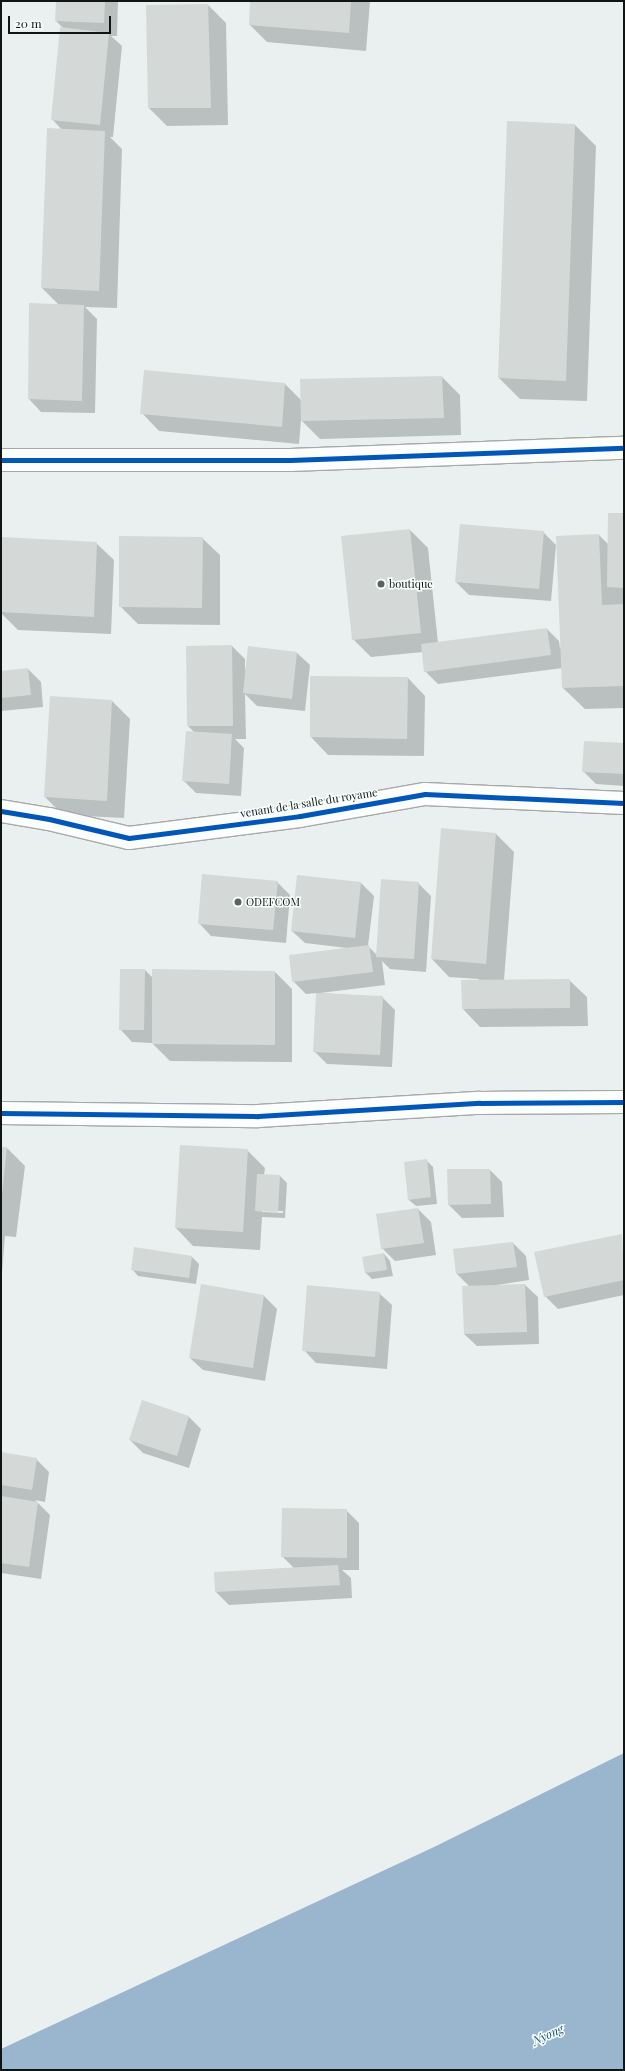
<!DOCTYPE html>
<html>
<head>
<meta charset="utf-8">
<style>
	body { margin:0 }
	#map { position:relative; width:625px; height:2071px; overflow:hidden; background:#e9f0ef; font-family:"Playfair Display",serif }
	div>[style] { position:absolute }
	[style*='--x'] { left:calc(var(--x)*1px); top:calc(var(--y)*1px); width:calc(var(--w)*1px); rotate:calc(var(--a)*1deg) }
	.water>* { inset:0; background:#9ab6cf }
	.shadow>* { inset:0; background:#0003 }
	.building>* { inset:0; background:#d4d9d7 }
	.roads { filter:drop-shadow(1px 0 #a5aaa9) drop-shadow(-1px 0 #a5aaa9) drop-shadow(0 1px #a5aaa9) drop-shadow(0 -1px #a5aaa9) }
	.minor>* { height:22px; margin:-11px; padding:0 11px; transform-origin:11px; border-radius:11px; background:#fcfdfd }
	.cycleway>* { height:5px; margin:-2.5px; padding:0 2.5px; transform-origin:2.5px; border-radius:2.5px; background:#0057b8 }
	.dots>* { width:11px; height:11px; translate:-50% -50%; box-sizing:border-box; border:2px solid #f7fffd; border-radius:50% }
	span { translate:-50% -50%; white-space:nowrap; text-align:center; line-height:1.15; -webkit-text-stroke:3px #f7fffd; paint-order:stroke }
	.poi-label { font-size:11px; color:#101514 }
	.left { translate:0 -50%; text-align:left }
	.street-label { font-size:11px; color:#101514 }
	.water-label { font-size:12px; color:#144d7c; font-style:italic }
	.frame { position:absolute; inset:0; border:2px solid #101514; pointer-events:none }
	.scale { position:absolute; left:8px; top:16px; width:103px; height:18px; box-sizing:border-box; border:2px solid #101514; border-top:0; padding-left:5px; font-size:12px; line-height:14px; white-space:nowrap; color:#101514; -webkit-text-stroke:3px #f7fffd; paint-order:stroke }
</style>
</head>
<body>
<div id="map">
	<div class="water">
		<div style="clip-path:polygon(624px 1753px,624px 2070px,1px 2070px,1px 2049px,434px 1847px)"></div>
	</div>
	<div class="shadow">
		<div style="clip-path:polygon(57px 1px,118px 1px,117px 36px,111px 36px,122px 46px,113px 137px,110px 137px,122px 149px,117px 308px,85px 307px,97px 319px,95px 413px,41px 412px,29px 399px,59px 305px,42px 288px,62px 130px,53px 120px,64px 29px,56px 21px)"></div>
		<div style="clip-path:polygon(251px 1px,370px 1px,366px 51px,267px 42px,250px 25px)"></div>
		<div style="clip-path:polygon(208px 5px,226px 23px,228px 125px,167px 126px,149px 108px)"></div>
		<div style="clip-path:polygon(575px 125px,596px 146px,587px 401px,520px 399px,499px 378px)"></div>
		<div style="clip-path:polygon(145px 371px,285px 384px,302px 401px,442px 377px,460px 395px,461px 435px,320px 439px,301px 420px,299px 444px,159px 431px,142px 413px)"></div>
		<div style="clip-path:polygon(624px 514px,624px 708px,585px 709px,563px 688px,563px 668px,438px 684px,425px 671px,423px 652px,371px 657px,353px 639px,342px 537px,410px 530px,428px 548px,438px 643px,547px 629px,559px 641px,560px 649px,599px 535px,608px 544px)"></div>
		<div style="clip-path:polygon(543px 532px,556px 545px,551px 601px,469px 595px,456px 582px)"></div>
		<div style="clip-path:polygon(3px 538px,96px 543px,114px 560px,111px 634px,18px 630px,1px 613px)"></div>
		<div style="clip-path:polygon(202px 538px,220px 555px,220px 625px,138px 624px,120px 606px)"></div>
		<div style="clip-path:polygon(232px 646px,245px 659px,245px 673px,249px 647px,297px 653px,310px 665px,305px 711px,257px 706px,245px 694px,246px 739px,235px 739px,244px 748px,241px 796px,196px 793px,183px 780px,195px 733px,188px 726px)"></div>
		<div style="clip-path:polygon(28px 669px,41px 682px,43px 707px,1px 711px,1px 672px)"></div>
		<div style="clip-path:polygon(311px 677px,408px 678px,425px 696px,424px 756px,328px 755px,311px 737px)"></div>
		<div style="clip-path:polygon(112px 701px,130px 719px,124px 818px,63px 815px,45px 797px)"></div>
		<div style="clip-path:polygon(624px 744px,624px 786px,596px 784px,583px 771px)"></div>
		<div style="clip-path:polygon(442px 829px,496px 834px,514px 852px,504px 980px,569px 980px,587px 997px,588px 1026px,480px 1027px,463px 1009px,479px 979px,449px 977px,432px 959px)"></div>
		<div style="clip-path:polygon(277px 882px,290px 895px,286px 943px,211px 936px,199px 923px)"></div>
		<div style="clip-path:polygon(361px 883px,374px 896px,368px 946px,377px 955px,418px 883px,431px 896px,426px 972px,390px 969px,382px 961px,385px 985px,320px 993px,382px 997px,395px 1010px,392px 1067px,327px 1064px,314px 1051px,317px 993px,306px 994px,293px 981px,347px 948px,305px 943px,292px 931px)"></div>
		<div style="clip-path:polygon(145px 970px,153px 978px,275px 972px,292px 989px,292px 1062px,170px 1061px,152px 1043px,132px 1042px,120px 1029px)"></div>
		<div style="clip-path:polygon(1px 1148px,7px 1148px,25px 1166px,16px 1237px,5px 1236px,2px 1273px)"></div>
		<div style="clip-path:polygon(evenodd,247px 1150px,265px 1168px,264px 1175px,280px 1176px,287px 1183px,285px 1218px,262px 1217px,260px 1250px,193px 1246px,176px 1228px,247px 1150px,262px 1210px,283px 1211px,283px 1213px,262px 1212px,262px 1210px)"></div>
		<div style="clip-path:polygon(426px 1160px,433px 1167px,437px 1204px,416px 1206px,409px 1200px)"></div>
		<div style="clip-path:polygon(490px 1170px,502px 1182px,504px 1217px,462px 1218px,449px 1205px)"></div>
		<div style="clip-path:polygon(418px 1209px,431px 1222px,436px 1255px,395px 1261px,382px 1248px)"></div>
		<div style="clip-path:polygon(621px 1235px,624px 1295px,558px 1309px,545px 1296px)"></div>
		<div style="clip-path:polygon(513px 1243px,526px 1256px,529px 1280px,491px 1286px,525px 1285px,538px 1297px,539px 1344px,477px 1346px,464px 1334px,469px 1286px,457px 1274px,454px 1250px)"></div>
		<div style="clip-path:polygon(135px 1249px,192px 1257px,199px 1264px,196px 1284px,138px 1276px,132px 1269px)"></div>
		<div style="clip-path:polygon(384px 1254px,390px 1261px,393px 1276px,372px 1279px,366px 1273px,363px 1258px)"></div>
		<div style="clip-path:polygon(379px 1293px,392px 1305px,387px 1369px,316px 1363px,304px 1350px)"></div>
		<div style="clip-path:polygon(264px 1296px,277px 1309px,265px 1381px,203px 1370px,190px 1358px)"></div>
		<div style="clip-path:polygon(188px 1416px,201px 1429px,189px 1468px,143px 1453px,130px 1440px)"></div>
		<div style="clip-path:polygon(1px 1453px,36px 1459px,49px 1472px,45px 1502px,35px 1500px,50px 1515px,41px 1579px,1px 1573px)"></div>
		<div style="clip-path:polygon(346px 1510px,359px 1523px,359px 1570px,342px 1570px,351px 1578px,352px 1598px,229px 1605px,216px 1592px,215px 1573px,294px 1568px,282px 1556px)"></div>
	</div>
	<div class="building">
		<div style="clip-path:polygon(56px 1px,105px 1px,104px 23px,55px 21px)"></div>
		<div style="clip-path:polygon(250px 1px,351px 1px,349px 33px,249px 25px)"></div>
		<div style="clip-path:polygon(208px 4px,211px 108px,148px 108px,146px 5px)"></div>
		<div style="clip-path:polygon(60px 27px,109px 33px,100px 125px,51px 120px)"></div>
		<div style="clip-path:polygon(507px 121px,575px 124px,566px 381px,498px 378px)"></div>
		<div style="clip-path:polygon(47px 128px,105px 131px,99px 291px,41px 288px)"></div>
		<div style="clip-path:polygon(29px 303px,84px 305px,82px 401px,28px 399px)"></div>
		<div style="clip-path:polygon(144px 370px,285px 383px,282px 427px,140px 414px)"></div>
		<div style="clip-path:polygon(442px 376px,444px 418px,301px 421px,300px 379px)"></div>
		<div style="clip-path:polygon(608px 513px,624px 513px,624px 588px,607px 587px)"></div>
		<div style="clip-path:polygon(460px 524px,544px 531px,539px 589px,455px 582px)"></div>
		<div style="clip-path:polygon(410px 529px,421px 633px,352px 640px,341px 536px)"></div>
		<div style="clip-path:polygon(599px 534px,602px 605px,624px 604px,624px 686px,562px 688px,556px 536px)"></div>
		<div style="clip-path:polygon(119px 536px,203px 537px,202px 608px,119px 607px)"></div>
		<div style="clip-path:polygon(2px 537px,97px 542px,94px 617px,1px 612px)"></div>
		<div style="clip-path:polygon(547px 628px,551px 655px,424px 672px,421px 644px)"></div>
		<div style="clip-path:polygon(232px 645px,233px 726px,187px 726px,186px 646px)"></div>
		<div style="clip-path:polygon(248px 646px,297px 652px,292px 699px,243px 693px)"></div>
		<div style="clip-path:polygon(28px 668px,31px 695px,1px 698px,1px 671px)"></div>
		<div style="clip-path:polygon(310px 676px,408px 677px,407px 739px,310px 737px)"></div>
		<div style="clip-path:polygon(50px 696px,112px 700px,107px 801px,44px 797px)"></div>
		<div style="clip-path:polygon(186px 731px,232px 734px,229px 784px,182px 781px)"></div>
		<div style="clip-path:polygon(584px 741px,624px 743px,624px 774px,582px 772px)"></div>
		<div style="clip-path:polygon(441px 828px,496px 833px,486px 964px,431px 959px)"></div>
		<div style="clip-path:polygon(202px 874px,278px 881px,273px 930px,198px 924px)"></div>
		<div style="clip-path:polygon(297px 875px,361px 882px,355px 938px,291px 931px)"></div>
		<div style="clip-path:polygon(381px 879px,419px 882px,414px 959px,376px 957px)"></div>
		<div style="clip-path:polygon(369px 945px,373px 972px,292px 982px,289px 955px)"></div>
		<div style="clip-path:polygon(120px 969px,145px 969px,144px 1030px,119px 1030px)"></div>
		<div style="clip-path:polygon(152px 969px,275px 971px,275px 1045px,152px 1044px)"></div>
		<div style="clip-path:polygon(570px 979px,570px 1008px,462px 1009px,461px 980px)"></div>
		<div style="clip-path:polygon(316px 993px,383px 996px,380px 1055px,313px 1052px)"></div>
		<div style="clip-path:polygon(180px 1145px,248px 1149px,243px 1232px,175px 1228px)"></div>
		<div style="clip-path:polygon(1px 1147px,7px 1147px,2px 1195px,1px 1195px)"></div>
		<div style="clip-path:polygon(427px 1159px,431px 1197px,408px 1200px,404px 1162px)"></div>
		<div style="clip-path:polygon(447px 1169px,490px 1169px,491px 1204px,448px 1205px)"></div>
		<div style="clip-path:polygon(257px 1174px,280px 1175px,278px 1212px,255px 1211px)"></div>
		<div style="clip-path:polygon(418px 1208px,424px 1243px,381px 1249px,376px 1214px)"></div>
		<div style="clip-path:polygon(622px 1234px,624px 1280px,544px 1297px,534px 1252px)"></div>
		<div style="clip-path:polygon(513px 1242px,517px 1267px,456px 1274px,453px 1249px)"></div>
		<div style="clip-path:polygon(134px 1247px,192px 1256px,189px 1278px,131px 1270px)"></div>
		<div style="clip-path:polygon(384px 1253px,387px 1270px,365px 1273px,362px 1257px)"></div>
		<div style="clip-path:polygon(201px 1284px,264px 1295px,253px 1368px,189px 1358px)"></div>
		<div style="clip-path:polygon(525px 1284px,527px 1332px,464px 1334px,462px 1286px)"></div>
		<div style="clip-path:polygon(307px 1285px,380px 1292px,375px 1357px,302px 1351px)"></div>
		<div style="clip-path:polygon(142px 1400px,189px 1416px,177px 1456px,129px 1440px)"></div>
		<div style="clip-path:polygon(1px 1452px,37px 1458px,32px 1490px,1px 1485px)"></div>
		<div style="clip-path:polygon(1px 1496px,38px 1502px,29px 1567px,1px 1563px)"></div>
		<div style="clip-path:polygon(282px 1508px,347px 1509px,347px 1558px,281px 1557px)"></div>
		<div style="clip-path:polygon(338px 1565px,340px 1585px,215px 1592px,214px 1572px)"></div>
	</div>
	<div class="roads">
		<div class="minor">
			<div style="--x:1;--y:460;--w:289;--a:0"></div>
			<div style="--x:290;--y:460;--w:334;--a:-2.1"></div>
			<div style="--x:1;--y:811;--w:49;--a:9.5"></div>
			<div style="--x:49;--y:819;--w:82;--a:13.4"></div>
			<div style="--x:129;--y:838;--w:172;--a:-7.3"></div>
			<div style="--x:300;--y:816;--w:127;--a:-10"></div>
			<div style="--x:425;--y:794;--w:199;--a:2.6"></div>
			<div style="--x:1;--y:1113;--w:257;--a:0.7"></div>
			<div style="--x:258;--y:1116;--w:222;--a:-3.4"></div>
			<div style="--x:480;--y:1103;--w:144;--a:-0.4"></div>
		</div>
	</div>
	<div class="cycleway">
		<div style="--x:1;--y:460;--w:289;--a:0"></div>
		<div style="--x:290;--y:460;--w:334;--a:-2.1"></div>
		<div style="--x:1;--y:811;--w:49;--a:9.5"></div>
		<div style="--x:49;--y:819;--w:82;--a:13.4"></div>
		<div style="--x:129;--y:838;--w:172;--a:-7.3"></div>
		<div style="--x:300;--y:816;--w:127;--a:-10"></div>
		<div style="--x:425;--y:794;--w:199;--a:2.6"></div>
		<div style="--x:1;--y:1113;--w:257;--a:0.7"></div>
		<div style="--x:258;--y:1116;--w:222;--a:-3.4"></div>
		<div style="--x:480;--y:1103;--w:144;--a:-0.4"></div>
	</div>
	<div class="dots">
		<div style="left:381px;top:584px;background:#5c6261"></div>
		<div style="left:238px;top:902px;background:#5c6261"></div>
	</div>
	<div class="poi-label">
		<span class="left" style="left:389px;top:584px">boutique</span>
		<span class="left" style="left:246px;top:902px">ODEFCOM</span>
	</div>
	<div class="street-label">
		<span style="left:309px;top:803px;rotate:-9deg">venant de la salle du royame</span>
	</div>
	<div class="water-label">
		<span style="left:548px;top:2035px;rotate:-25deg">Nyong</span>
	</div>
	<div class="frame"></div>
	<div class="scale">20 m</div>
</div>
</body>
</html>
